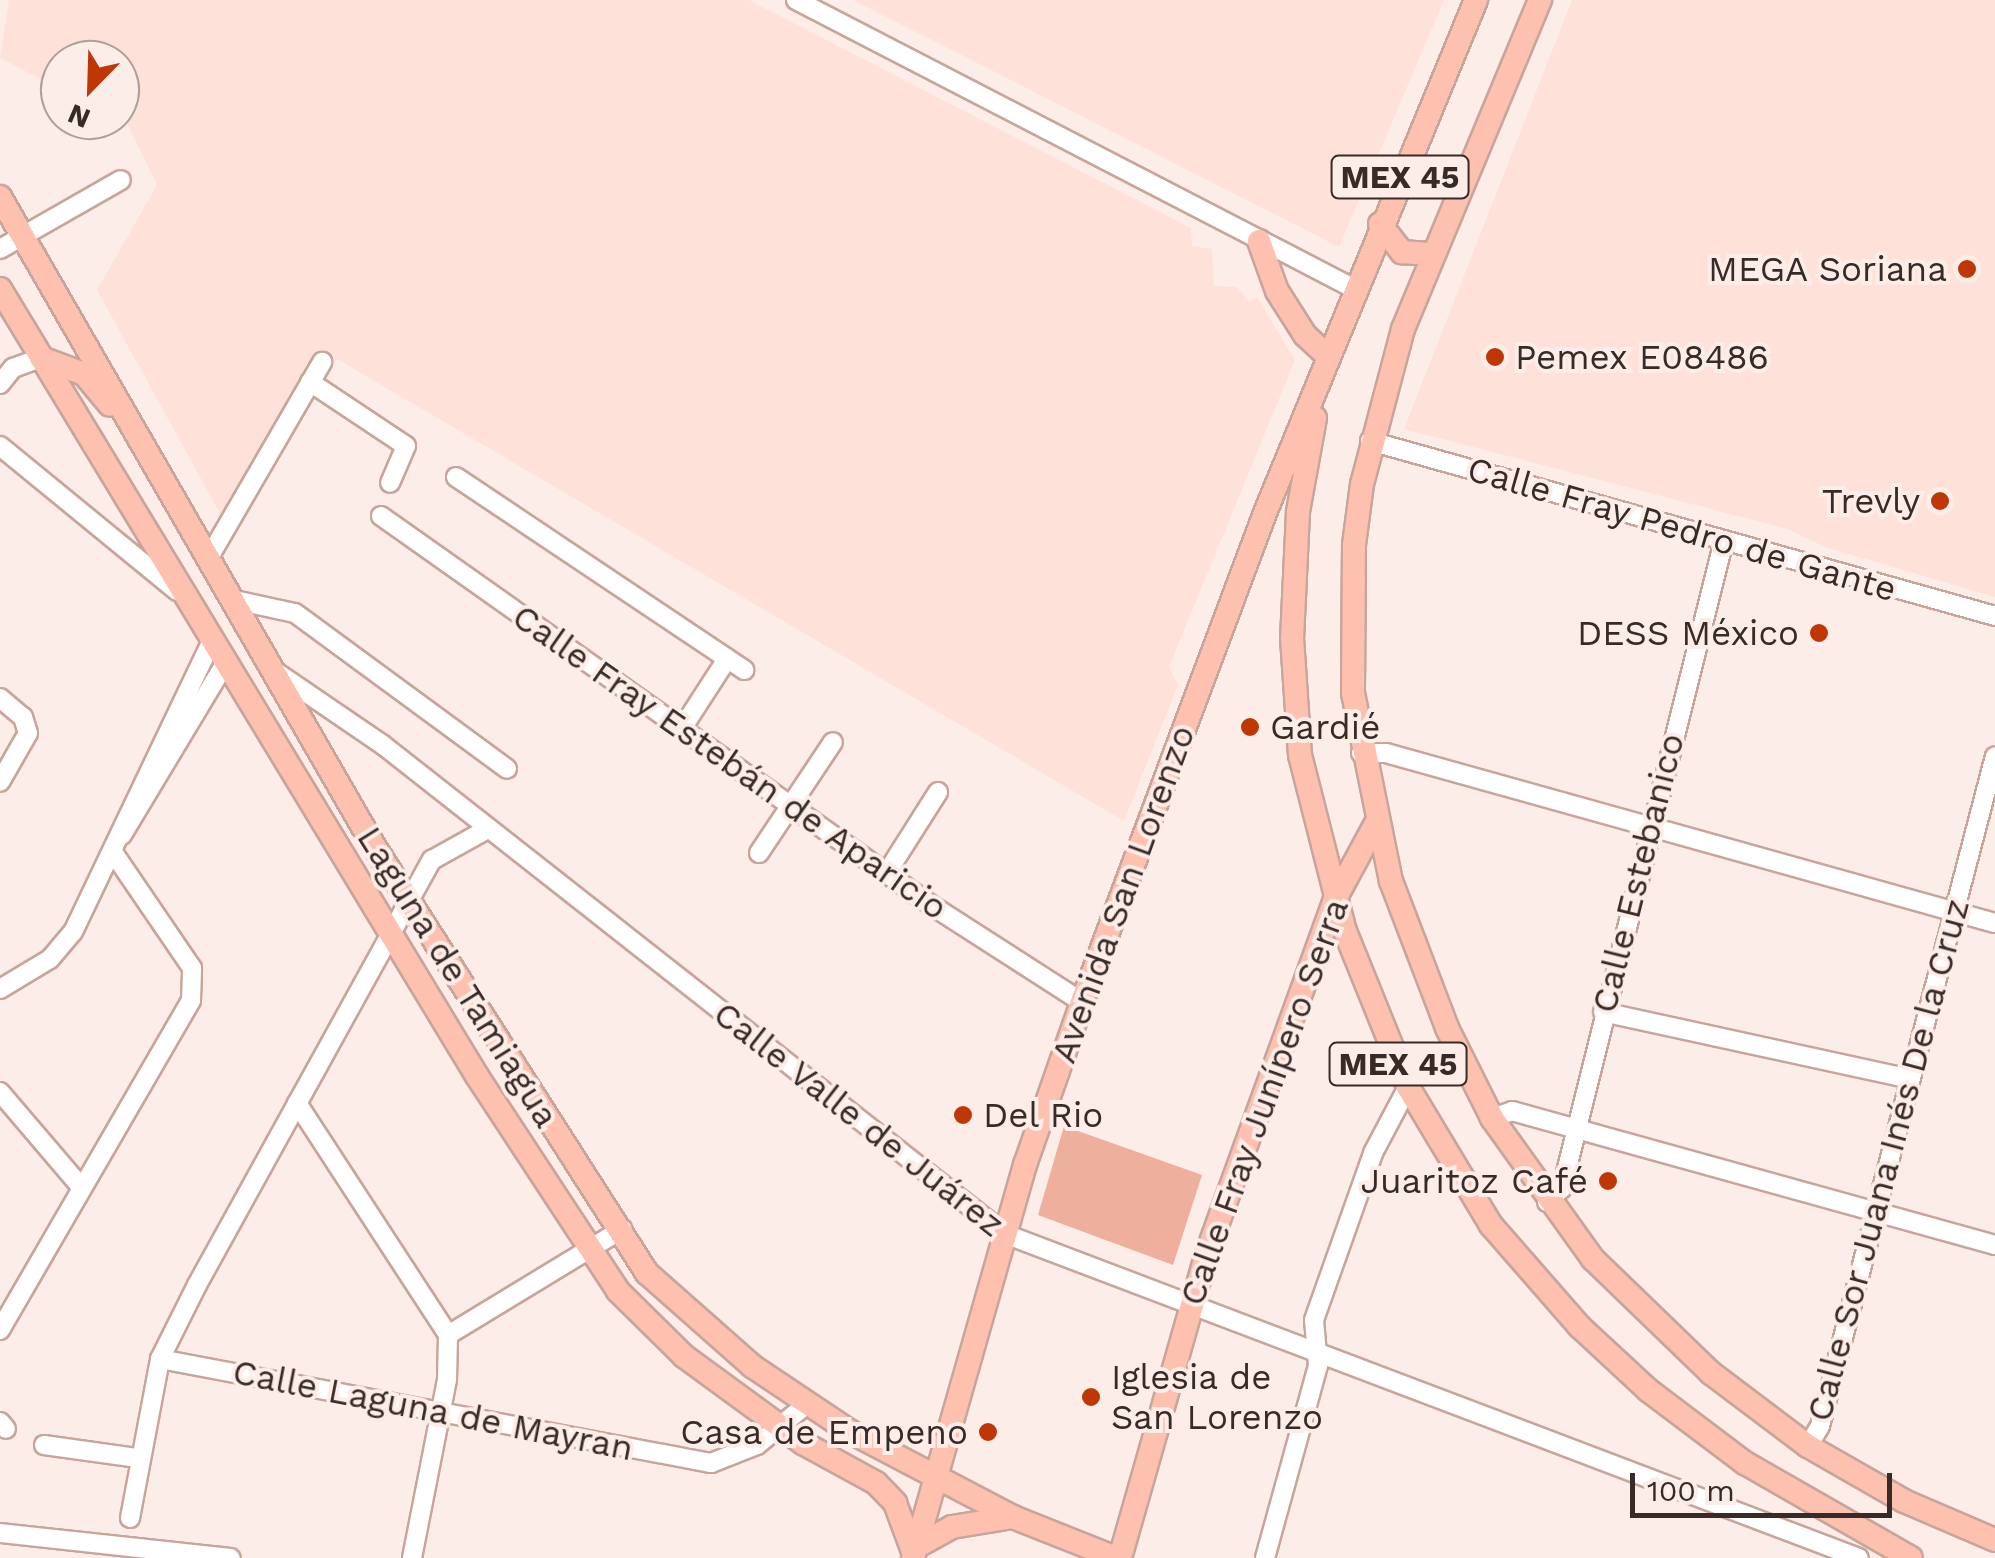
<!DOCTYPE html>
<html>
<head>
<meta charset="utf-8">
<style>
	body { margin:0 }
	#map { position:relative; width:1995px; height:1558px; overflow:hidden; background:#fcede8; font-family:"Work Sans",sans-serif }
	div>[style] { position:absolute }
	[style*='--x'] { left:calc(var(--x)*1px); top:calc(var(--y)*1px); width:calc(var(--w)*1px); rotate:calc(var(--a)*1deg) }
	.built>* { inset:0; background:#fee2da }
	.green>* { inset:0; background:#eeaf9d }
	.roads { filter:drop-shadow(2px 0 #c8a59b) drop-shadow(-2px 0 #c8a59b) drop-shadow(0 2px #c8a59b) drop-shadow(0 -2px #c8a59b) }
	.minor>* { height:18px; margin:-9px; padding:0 9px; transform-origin:9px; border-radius:9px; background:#fff }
	.major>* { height:22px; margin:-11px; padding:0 11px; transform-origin:11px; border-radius:11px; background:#fec0af }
	.dots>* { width:28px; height:28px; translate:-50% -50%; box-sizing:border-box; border:5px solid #fcede8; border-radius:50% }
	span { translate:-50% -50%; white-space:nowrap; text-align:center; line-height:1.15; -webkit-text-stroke:8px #fcede8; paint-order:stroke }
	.shield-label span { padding:2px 8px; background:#fcede8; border:2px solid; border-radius:8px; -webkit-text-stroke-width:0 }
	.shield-label { font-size:32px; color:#382a26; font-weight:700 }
	.poi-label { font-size:35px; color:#382a26 }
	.right { translate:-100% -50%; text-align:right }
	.left { translate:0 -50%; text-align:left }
	.street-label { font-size:35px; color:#382a26 }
	.north { position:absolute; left:40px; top:40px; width:100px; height:100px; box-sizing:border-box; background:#fcede8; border:2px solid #ae9f9a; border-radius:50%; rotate:203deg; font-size:28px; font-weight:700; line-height:40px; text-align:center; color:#382a26 }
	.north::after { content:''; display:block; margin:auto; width:35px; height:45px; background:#bf3704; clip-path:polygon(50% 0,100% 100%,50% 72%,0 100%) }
	.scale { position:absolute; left:1630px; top:1473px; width:262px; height:45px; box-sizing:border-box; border:5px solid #382a26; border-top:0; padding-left:12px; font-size:30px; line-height:35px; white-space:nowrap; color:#382a26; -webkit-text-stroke:8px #fcede8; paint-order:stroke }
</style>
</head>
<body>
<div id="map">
	<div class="built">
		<div style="clip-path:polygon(9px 0,749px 0,1191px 228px,1192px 246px,1212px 249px,1214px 286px,1237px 287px,1249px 302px,1257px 297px,1295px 360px,1169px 667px,1178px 685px,1124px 821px,337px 359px,233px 537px,97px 290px,157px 185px,128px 125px,118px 120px,120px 60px,60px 60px,60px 89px,0 58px)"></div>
		<div style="clip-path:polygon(853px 0,1444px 0,1339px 247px)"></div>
		<div style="clip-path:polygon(1572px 0,1995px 0,1995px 597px,1825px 547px,1788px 529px,1404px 429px)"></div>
	</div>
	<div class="green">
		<div style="clip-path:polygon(1064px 1126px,1202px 1175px,1173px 1265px,1038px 1215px)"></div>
	</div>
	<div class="roads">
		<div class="minor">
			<div style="--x:796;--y:0;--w:629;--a:27.34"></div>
			<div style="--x:0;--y:249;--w:139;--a:-29.7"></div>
			<div style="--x:310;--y:382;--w:115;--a:33.7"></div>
			<div style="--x:406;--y:446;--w:40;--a:113.4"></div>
			<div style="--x:0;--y:384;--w:21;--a:-51"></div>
			<div style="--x:13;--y:368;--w:30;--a:-20"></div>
			<div style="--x:1370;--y:441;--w:649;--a:15.64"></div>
			<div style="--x:0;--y:446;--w:229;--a:39.3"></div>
			<div style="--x:456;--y:477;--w:347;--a:33.8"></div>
			<div style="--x:381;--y:516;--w:674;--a:35.27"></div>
			<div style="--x:931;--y:905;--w:179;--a:32.7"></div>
			<div style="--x:208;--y:559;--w:228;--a:-59.9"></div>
			<div style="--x:230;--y:599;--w:66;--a:12.2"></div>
			<div style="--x:295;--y:613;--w:263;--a:36.3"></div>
			<div style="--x:276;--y:672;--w:130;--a:34.3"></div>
			<div style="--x:383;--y:745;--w:791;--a:38.17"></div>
			<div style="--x:1005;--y:1234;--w:913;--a:20.78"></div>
			<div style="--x:0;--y:698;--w:30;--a:40"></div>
			<div style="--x:23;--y:717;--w:17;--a:73"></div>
			<div style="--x:28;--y:733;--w:56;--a:119.7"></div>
			<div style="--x:681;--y:730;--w:85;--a:-57.1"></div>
			<div style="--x:1361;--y:753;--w:25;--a:0"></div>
			<div style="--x:1386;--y:753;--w:632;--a:15.6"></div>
			<div style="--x:122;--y:835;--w:198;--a:-59"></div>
			<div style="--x:759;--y:853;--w:133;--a:-56.3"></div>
			<div style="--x:886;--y:874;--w:97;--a:-57.6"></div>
			<div style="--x:0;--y:989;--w:58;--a:-31"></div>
			<div style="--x:50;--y:959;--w:35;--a:-50"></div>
			<div style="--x:73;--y:932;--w:320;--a:-64.5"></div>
			<div style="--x:1603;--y:1012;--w:314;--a:12.3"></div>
			<div style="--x:0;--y:1092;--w:126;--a:49.5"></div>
			<div style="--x:297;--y:1103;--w:277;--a:56.9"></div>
			<div style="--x:1492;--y:1118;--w:21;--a:-19"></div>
			<div style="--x:1512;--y:1111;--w:501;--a:15.51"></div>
			<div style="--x:1547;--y:1202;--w:21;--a:-43"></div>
			<div style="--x:1562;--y:1188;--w:668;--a:-75.96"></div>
			<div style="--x:0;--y:1330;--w:381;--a:-59.9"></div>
			<div style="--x:191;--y:1000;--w:32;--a:-88"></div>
			<div style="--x:192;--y:968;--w:140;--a:-124.3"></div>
			<div style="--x:448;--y:1335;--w:204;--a:-31.3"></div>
			<div style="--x:160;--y:1359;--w:561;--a:10.69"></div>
			<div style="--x:711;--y:1463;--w:49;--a:-21.4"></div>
			<div style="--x:757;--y:1445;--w:65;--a:-39.4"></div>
			<div style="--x:0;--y:1422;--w:9;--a:49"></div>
			<div style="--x:44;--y:1445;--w:95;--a:7.9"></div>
			<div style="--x:1808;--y:1446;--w:23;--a:-59"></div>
			<div style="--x:1820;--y:1426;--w:692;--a:-75.36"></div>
			<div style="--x:130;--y:1518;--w:162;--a:-79.3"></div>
			<div style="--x:160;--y:1359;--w:83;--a:-63.4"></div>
			<div style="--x:197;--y:1285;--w:486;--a:-61.1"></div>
			<div style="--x:432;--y:860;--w:62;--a:-29.1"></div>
			<div style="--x:0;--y:1533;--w:232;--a:6.2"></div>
			<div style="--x:412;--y:1558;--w:181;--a:-78.9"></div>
			<div style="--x:447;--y:1380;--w:45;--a:-88.7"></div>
			<div style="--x:1265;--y:1558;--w:200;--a:-74.6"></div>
			<div style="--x:1318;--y:1365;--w:45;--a:-95.1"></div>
			<div style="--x:1314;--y:1320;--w:177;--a:-70.5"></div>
			<div style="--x:1373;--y:1153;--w:75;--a:-62.1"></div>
		</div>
		<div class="major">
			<div style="--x:1540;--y:0;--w:356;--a:112.6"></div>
			<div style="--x:1403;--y:329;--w:160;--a:104.8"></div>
			<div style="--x:1362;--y:484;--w:62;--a:97.5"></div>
			<div style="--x:1354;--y:545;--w:148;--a:90.4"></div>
			<div style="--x:1353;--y:693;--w:192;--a:78.6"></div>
			<div style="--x:1391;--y:881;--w:157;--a:69.1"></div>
			<div style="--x:1447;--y:1028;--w:101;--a:63.4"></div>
			<div style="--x:1492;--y:1118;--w:173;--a:54.4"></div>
			<div style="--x:1593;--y:1259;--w:164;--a:44"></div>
			<div style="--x:1711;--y:1373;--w:121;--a:37"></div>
			<div style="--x:1808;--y:1446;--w:111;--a:29.8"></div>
			<div style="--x:1904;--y:1501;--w:99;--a:23.2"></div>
			<div style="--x:0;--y:197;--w:749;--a:60.05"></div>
			<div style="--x:374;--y:846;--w:507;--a:57.41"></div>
			<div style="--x:647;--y:1273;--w:140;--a:41.5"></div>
			<div style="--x:752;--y:1366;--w:117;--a:33.8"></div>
			<div style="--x:849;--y:1431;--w:185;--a:27.7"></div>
			<div style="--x:1013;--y:1517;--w:111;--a:21.7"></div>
			<div style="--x:1380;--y:224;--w:36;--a:52"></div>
			<div style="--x:1402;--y:252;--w:31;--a:4"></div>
			<div style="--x:1259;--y:241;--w:53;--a:70.2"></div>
			<div style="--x:1277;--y:291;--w:52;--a:57.5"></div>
			<div style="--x:1305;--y:335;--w:33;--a:43"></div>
			<div style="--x:0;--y:289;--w:920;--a:58.78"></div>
			<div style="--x:477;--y:1076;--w:257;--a:56.7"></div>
			<div style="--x:618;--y:1291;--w:93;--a:44.6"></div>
			<div style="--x:684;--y:1356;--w:147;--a:36.2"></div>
			<div style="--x:803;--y:1443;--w:83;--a:28.7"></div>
			<div style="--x:876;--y:1483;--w:28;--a:46"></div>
			<div style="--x:895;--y:1503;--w:54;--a:69.6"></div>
			<div style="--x:41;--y:358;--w:46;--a:20.4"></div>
			<div style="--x:84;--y:374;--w:40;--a:50"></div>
			<div style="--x:1315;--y:418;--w:96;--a:100.3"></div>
			<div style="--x:1298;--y:512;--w:126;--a:92.7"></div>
			<div style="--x:1292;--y:638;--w:117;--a:86.1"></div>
			<div style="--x:1300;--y:755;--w:182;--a:75.7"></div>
			<div style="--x:1345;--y:931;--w:168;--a:68"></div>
			<div style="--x:1408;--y:1087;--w:161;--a:59"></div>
			<div style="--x:1491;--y:1225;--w:134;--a:48.9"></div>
			<div style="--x:1579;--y:1326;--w:94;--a:42.8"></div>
			<div style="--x:1648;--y:1390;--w:121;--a:37"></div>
			<div style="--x:1745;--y:1463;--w:191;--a:29.8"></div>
			<div style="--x:916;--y:1547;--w:41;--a:-29.1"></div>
			<div style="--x:952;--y:1527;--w:62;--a:-9.3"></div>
			<div style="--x:913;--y:1558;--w:409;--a:-74.1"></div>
			<div style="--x:1025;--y:1165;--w:173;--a:-70.7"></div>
			<div style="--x:1082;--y:1002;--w:522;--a:-69.48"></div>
			<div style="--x:1265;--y:513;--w:555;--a:-67.64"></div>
			<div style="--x:1120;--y:1558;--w:317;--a:-74.1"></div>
			<div style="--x:1207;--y:1253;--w:376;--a:-70.1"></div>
			<div style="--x:1335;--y:899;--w:84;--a:-61.6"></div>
		</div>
	</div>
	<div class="dots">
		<div style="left:1967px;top:269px;background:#bf3704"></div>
		<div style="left:1495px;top:357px;background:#bf3704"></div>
		<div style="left:1940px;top:501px;background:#bf3704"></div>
		<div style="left:1819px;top:633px;background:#bf3704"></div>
		<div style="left:1250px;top:727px;background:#bf3704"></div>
		<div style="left:963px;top:1115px;background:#bf3704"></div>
		<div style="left:1608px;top:1181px;background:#bf3704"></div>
		<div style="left:1091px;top:1397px;background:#bf3704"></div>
		<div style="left:988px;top:1432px;background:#bf3704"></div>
	</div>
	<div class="shield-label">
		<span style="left:1400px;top:177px">MEX 45</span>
		<span style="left:1398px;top:1064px">MEX 45</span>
	</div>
	<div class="poi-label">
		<span class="right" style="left:1947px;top:269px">MEGA Soriana</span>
		<span class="left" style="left:1515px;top:357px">Pemex E08486</span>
		<span class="right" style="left:1920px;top:501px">Trevly</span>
		<span class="right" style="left:1799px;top:633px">DESS México</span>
		<span class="left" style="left:1270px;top:727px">Gardié</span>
		<span class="left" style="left:983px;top:1115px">Del Rio</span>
		<span class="right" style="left:1588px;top:1181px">Juaritoz Café</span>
		<span class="left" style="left:1111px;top:1397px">Iglesia de<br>San Lorenzo</span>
		<span class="right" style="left:968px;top:1432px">Casa de Empeno</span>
	</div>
	<div class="street-label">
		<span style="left:1682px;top:529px;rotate:16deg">Calle Fray Pedro de Gante</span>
		<span style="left:730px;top:762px;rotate:35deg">Calle Fray Estebán de Aparicio</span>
		<span style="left:1638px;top:873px;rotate:-76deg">Calle Estebanico</span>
		<span style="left:1123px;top:894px;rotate:-70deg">Avenida San Lorenzo</span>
		<span style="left:458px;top:977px;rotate:58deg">Laguna de Tamiagua</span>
		<span style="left:1264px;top:1102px;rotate:-70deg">Calle Fray Junípero Serra</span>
		<span style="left:859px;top:1119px;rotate:38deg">Calle Valle de Juárez</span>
		<span style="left:1888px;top:1160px;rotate:-75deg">Calle Sor Juana Inés De la Cruz</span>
		<span style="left:433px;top:1410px;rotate:11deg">Calle Laguna de Mayran</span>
	</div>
	<div class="north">N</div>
	<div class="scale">100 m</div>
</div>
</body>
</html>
